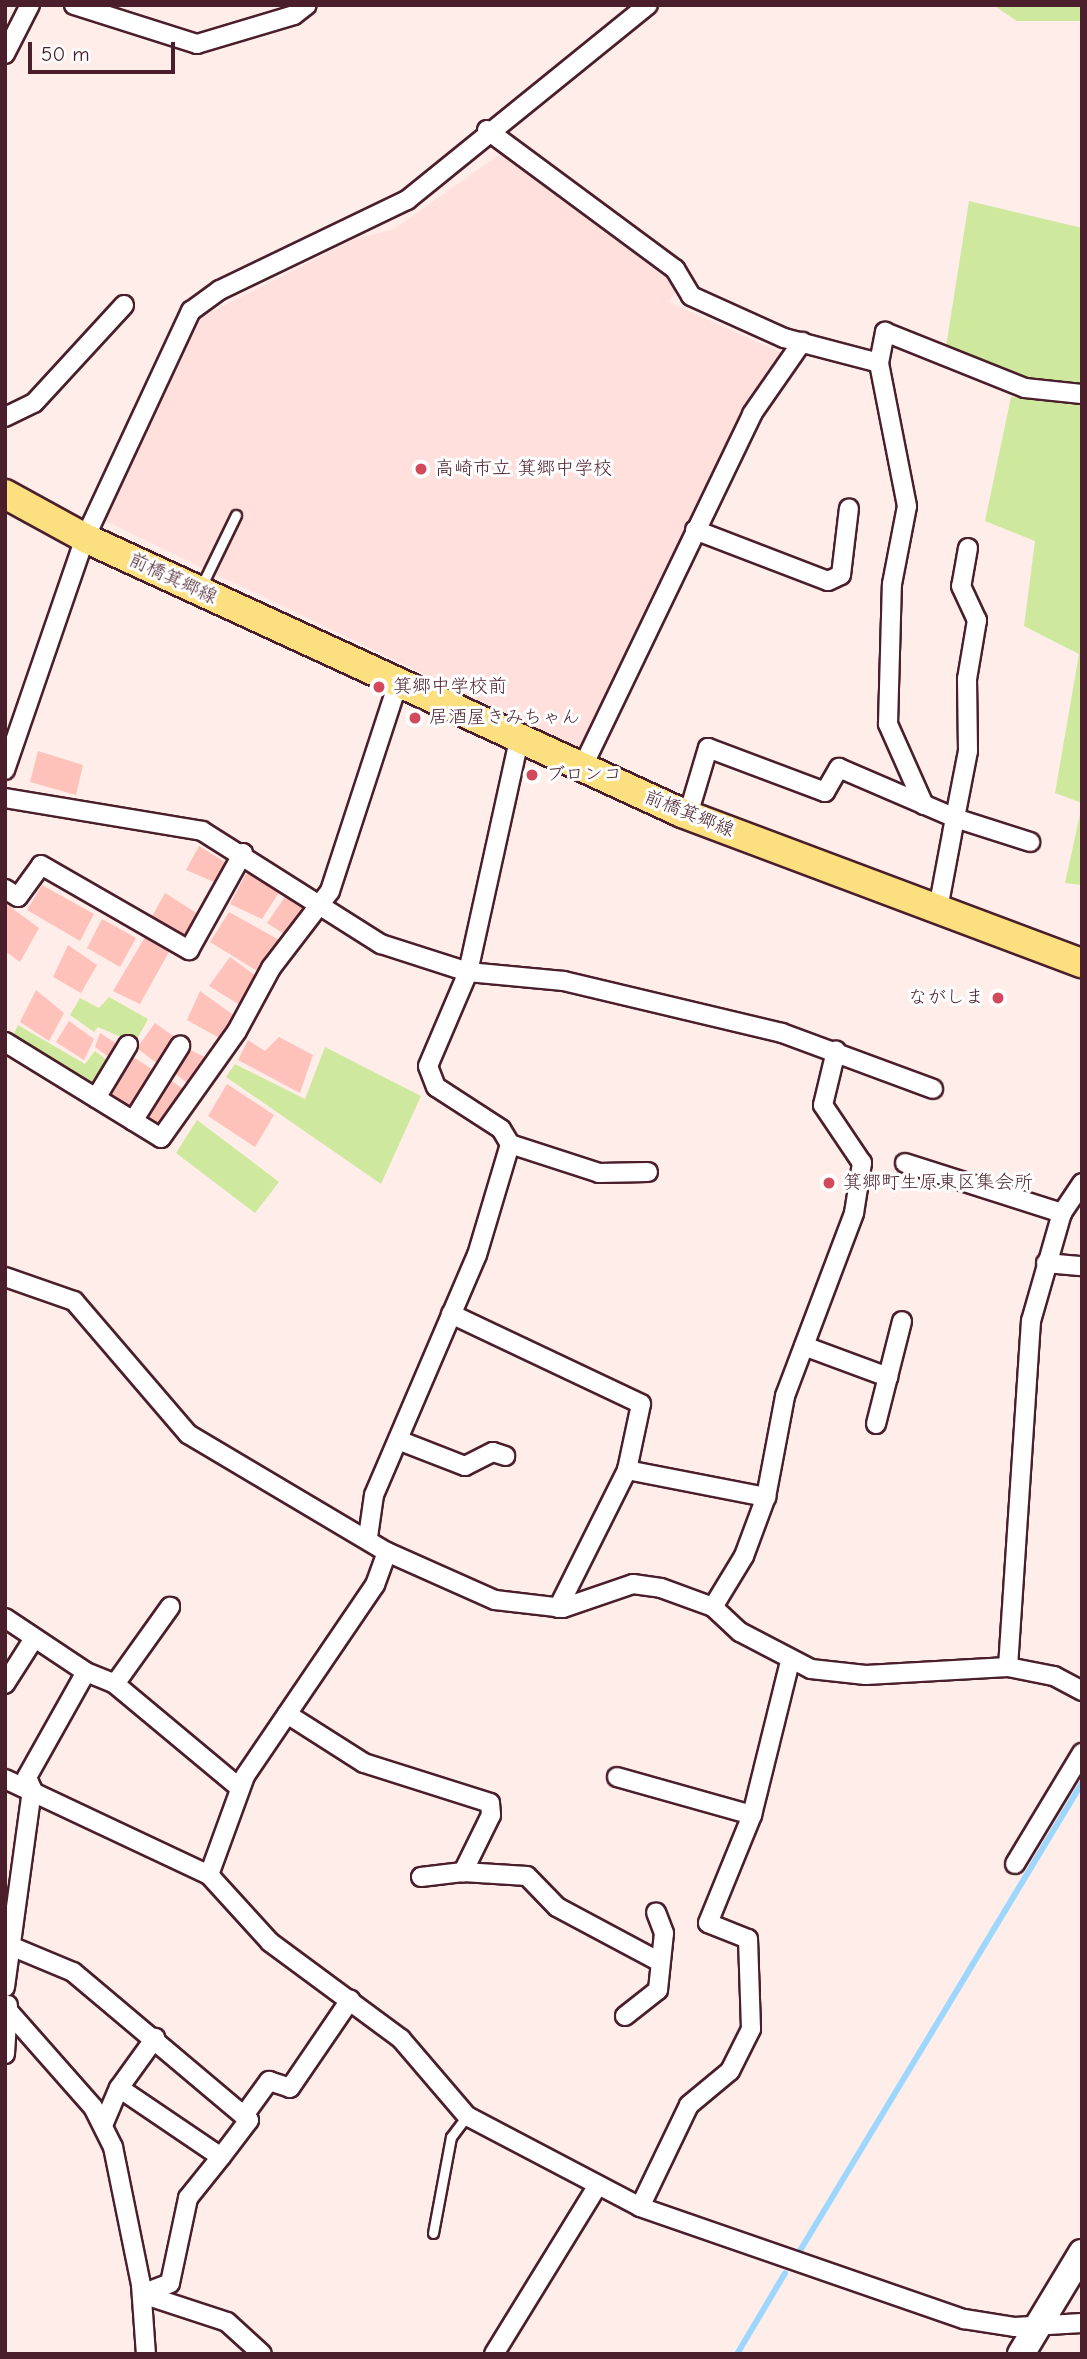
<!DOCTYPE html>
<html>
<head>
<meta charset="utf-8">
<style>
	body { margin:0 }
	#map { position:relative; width:1087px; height:2359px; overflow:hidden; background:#ffedea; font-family:"Comic Neue","Klee One",sans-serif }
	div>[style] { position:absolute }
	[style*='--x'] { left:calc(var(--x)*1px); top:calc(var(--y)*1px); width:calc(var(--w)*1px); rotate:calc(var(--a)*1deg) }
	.built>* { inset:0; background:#ffe0dc }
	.green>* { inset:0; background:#cee89e }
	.stream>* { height:6px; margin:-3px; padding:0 3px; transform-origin:3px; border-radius:3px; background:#9ed7fe }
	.building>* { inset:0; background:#fec2ba }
	.roads { filter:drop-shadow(2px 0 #4a1f2b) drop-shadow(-2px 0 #4a1f2b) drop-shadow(0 2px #4a1f2b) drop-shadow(0 -2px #4a1f2b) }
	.lane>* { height:9px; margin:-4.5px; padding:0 4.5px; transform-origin:4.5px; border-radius:4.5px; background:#fff }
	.street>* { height:18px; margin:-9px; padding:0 9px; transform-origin:9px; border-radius:9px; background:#fff }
	.secondary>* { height:26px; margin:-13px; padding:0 13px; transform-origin:13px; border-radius:13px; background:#fff }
	.primary>* { height:28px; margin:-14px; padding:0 14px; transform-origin:14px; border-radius:14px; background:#fce080 }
	.dots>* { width:19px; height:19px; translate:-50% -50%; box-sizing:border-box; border:4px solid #fff; border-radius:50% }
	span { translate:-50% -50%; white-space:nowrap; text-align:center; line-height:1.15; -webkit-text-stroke:6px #fff; paint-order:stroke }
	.poi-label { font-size:19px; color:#4a1f2b }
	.left { translate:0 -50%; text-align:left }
	.right { translate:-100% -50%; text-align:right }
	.street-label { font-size:19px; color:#4a1f2b }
	.frame { position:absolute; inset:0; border:7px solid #4a1f2b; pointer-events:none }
	.scale { position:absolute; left:28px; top:42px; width:147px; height:32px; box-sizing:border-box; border:4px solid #4a1f2b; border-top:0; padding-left:9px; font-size:21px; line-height:24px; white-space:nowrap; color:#4a1f2b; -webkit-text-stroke:5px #fff; paint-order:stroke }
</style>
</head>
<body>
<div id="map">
	<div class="built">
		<div style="clip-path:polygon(506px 150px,672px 278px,676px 291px,669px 302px,782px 353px,582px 750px,101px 519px,201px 317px,355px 239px,394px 229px)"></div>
	</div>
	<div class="green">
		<div style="clip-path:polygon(993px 5px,1082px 5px,1082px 21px,1017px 21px)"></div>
		<div style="clip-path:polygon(969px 201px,1082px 228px,1082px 385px,1036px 384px,946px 347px)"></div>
		<div style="clip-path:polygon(1011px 397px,1082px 404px,1082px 803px,1055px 793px,1079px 654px,1024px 626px,1035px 541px,985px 521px)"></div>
		<div style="clip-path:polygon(1082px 805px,1082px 885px,1065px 883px)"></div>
		<div style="clip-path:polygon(109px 997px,148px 1019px,135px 1043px,98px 1027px,94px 1032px,70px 1015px,80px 998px,99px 1008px)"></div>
		<div style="clip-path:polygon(18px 1025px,85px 1064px,95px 1051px,111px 1063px,95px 1093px,10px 1041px)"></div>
		<div style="clip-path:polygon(325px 1047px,421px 1096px,381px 1184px,226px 1077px,235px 1064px,305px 1099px)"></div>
		<div style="clip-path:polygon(197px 1120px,279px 1182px,255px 1213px,176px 1153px)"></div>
	</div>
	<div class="stream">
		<div style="--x:798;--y:2254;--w:550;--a:-58.91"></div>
		<div style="--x:737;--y:2354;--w:94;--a:-59.3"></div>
	</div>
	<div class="building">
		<div style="clip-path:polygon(38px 751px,83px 765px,76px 795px,30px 782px)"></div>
		<div style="clip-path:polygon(199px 846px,230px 865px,221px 885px,186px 870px)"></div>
		<div style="clip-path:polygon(250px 866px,283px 886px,262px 919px,230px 904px)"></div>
		<div style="clip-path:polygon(42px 885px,94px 914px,80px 941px,27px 910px)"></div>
		<div style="clip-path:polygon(289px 891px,311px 904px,286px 935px,267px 923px)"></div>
		<div style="clip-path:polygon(165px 893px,198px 914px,184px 939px,150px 920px)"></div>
		<div style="clip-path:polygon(5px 903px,39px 928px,20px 962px,5px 951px)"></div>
		<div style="clip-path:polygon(229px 912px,281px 941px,259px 972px,210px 942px)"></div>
		<div style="clip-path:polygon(102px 919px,136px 938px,120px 967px,87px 948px)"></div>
		<div style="clip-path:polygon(147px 934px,170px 950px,140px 1004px,113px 991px)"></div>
		<div style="clip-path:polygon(68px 945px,97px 965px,81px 993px,53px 977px)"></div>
		<div style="clip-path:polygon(230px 957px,256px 976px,243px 1007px,209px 986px)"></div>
		<div style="clip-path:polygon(36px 990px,64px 1013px,49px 1041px,20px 1022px)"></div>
		<div style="clip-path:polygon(200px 991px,236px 1017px,223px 1040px,187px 1020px)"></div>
		<div style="clip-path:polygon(69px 1021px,94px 1039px,84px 1060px,56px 1042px)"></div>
		<div style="clip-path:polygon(155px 1023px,176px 1038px,159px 1065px,137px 1048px)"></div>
		<div style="clip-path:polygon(100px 1033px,120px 1046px,113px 1060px,95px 1047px)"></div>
		<div style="clip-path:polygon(279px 1037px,313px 1055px,300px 1093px,238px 1060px,248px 1040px,265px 1051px)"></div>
		<div style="clip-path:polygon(187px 1048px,206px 1058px,191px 1086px,172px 1071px)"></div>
		<div style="clip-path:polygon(130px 1055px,155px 1071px,132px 1110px,106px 1094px)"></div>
		<div style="clip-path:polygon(169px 1079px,186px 1091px,162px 1128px,143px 1118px)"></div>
		<div style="clip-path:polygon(227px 1084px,274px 1115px,255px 1147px,208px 1116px)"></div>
	</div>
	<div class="roads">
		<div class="lane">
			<div style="--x:201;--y:587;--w:80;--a:-64.1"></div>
			<div style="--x:433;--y:2233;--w:98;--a:-79.4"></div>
			<div style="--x:451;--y:2137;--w:26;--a:-53"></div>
		</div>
		<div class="street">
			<div style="--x:74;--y:5;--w:129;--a:17.6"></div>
			<div style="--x:197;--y:44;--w:101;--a:-16.6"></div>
			<div style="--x:294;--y:15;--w:16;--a:-38"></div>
			<div style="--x:5;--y:54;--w:55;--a:-63"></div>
			<div style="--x:487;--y:130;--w:234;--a:36.5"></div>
			<div style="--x:675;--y:269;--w:31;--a:59"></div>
			<div style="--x:691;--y:296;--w:102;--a:24.3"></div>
			<div style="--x:784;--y:338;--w:98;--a:14.7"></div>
			<div style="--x:5;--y:417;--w:32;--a:-26"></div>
			<div style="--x:34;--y:403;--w:133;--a:-47.4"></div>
			<div style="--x:695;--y:530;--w:142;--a:21"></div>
			<div style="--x:828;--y:581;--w:14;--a:-25"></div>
			<div style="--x:841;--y:575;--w:67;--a:-83.2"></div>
			<div style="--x:968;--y:548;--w:39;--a:100"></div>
			<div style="--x:961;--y:586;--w:38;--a:65"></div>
			<div style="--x:977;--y:620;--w:60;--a:99.6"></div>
			<div style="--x:967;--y:679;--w:72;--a:89.2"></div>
			<div style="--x:968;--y:751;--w:68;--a:101"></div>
			<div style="--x:955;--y:818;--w:79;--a:17.7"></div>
			<div style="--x:582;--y:768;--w:393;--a:-64.3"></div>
			<div style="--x:752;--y:414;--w:88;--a:-55.2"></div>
			<div style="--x:5;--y:770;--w:245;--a:-71"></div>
			<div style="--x:85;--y:538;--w:251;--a:-65"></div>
			<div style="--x:191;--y:311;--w:36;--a:-36"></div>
			<div style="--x:220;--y:290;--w:208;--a:-25.7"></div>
			<div style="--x:407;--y:200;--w:310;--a:-39"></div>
			<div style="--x:5;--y:798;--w:200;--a:9.5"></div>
			<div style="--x:202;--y:831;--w:212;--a:32.3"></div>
			<div style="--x:381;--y:944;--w:91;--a:17.8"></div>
			<div style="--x:468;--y:972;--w:96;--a:5.4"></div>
			<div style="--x:564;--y:981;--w:224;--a:13.4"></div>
			<div style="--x:782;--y:1033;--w:161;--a:20.3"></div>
			<div style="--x:924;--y:805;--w:89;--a:-114"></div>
			<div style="--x:888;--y:724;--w:140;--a:-88.4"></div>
			<div style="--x:892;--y:584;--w:79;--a:-79.1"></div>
			<div style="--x:907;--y:506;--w:146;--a:-101.1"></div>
			<div style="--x:879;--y:363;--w:32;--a:-79"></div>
			<div style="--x:885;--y:332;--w:151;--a:21.8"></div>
			<div style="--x:1025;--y:388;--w:57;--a:6"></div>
			<div style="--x:688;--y:815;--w:70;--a:-73.4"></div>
			<div style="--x:708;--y:748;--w:125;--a:20.6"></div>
			<div style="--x:825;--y:792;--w:28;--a:-60"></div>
			<div style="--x:839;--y:768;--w:126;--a:23.3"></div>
			<div style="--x:955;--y:818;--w:93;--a:100.6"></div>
			<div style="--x:5;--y:889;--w:15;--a:32"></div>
			<div style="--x:18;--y:897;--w:39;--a:-54"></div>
			<div style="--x:41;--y:865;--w:171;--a:29.9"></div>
			<div style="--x:189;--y:950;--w:111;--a:-60.9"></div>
			<div style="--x:5;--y:1042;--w:183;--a:31.6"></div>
			<div style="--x:161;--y:1138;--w:131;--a:-54.6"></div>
			<div style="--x:237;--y:1031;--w:72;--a:-61.6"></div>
			<div style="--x:271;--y:968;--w:97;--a:-52.5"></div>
			<div style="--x:330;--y:891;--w:219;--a:-71.9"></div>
			<div style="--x:96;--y:1098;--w:62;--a:-58.9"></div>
			<div style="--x:133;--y:1121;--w:89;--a:-57.9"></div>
			<div style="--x:510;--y:1144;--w:94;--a:18"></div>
			<div style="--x:599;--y:1173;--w:49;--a:-1.2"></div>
			<div style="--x:905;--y:1163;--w:165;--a:17.7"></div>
			<div style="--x:1046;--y:1263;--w:36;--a:5"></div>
			<div style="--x:5;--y:1277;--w:73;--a:19.2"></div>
			<div style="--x:74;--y:1301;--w:175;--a:49.4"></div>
			<div style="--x:188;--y:1434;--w:231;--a:30.7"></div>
			<div style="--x:387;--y:1552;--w:118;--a:24"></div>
			<div style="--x:495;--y:1600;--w:68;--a:6.7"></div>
			<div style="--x:563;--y:1608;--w:74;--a:-18.9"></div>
			<div style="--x:633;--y:1584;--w:28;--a:8"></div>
			<div style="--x:661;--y:1588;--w:55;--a:20.1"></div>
			<div style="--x:713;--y:1607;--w:37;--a:43"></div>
			<div style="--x:740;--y:1632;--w:80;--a:27.5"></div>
			<div style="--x:811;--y:1669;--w:55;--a:6.2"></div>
			<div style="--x:866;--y:1675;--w:142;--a:-3.2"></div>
			<div style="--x:1008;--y:1667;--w:47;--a:11.1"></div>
			<div style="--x:1054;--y:1676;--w:32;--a:28"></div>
			<div style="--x:451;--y:1314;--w:210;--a:25.3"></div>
			<div style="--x:641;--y:1404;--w:67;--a:102"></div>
			<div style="--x:804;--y:1346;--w:90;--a:20.3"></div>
			<div style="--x:876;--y:1424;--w:106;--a:-75.8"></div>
			<div style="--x:398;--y:1440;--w:72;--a:21.2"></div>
			<div style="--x:465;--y:1466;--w:31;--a:-27"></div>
			<div style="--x:493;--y:1452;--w:13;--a:18"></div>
			<div style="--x:368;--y:1537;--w:42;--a:-81.9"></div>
			<div style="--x:374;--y:1495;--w:261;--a:-66.8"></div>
			<div style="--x:477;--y:1255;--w:116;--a:-73.4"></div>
			<div style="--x:510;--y:1144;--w:17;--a:-121"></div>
			<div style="--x:501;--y:1129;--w:77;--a:-147.1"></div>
			<div style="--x:436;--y:1087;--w:22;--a:-111"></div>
			<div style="--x:428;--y:1066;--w:102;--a:-66.9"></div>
			<div style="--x:468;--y:972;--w:238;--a:-77.6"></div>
			<div style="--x:713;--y:1607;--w:60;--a:-58.7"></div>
			<div style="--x:744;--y:1556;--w:63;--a:-69.6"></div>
			<div style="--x:766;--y:1497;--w:103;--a:-79.3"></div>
			<div style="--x:785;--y:1396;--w:196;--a:-69.3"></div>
			<div style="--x:854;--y:1213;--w:51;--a:-80.9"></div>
			<div style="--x:862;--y:1163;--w:70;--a:-123.9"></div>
			<div style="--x:823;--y:1105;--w:56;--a:-76.5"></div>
			<div style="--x:558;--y:1608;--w:154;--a:-63.4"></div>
			<div style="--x:627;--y:1470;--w:142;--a:11"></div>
			<div style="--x:5;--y:1618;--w:97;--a:33.7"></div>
			<div style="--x:86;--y:1672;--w:31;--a:22"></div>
			<div style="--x:115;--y:1684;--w:163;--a:39.8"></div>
			<div style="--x:1008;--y:1667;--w:347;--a:-86.2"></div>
			<div style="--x:1031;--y:1321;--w:112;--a:-74"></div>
			<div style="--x:1062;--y:1213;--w:36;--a:-56"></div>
			<div style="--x:5;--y:1684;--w:52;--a:-57.5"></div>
			<div style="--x:115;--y:1684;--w:95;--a:-54.5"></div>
			<div style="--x:287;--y:1714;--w:91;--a:32.5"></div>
			<div style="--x:364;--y:1763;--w:132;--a:17.6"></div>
			<div style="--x:490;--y:1803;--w:12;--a:85"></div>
			<div style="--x:491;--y:1815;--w:64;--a:116.2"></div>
			<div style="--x:617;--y:1777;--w:140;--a:15.7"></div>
			<div style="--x:5;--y:1779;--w:225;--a:25.2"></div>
			<div style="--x:209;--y:1875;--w:91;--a:47.7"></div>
			<div style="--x:270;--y:1942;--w:163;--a:36.5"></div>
			<div style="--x:401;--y:2039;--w:101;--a:49.4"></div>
			<div style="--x:467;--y:2116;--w:195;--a:27.7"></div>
			<div style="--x:640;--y:2207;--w:343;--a:19.1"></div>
			<div style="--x:964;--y:2319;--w:52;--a:8.9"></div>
			<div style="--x:1015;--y:2327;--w:67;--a:-3.4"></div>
			<div style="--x:1015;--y:1864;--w:130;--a:-58.9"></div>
			<div style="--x:209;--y:1875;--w:105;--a:-70"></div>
			<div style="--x:245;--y:1776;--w:231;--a:-55.8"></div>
			<div style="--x:375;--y:1585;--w:35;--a:-70"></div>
			<div style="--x:421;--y:1877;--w:42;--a:-6.8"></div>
			<div style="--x:463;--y:1872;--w:64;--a:3.6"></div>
			<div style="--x:527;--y:1876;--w:43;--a:45.9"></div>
			<div style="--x:557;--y:1907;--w:117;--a:28.1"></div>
			<div style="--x:13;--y:1947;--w:65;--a:22.6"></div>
			<div style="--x:73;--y:1972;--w:230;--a:40.1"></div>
			<div style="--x:249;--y:2120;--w:46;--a:127.1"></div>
			<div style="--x:221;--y:2157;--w:123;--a:-145.9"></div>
			<div style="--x:5;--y:1987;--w:200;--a:-82.2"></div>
			<div style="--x:32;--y:1789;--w:13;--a:-113"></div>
			<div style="--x:27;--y:1777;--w:120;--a:-60.7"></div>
			<div style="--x:10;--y:2013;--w:125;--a:48.6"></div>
			<div style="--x:93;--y:2107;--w:45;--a:63.4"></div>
			<div style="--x:113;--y:2147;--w:141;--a:78.5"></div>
			<div style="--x:141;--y:2285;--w:69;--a:85.9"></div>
			<div style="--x:625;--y:2016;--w:42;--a:-38.2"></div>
			<div style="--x:658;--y:1990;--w:57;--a:-84"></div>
			<div style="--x:664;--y:1933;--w:22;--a:-111"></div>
			<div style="--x:5;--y:2054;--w:49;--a:-86.5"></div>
			<div style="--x:245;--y:2114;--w:41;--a:-54"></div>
			<div style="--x:269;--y:2081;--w:22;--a:18"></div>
			<div style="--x:290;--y:2088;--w:107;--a:-55.7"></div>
			<div style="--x:104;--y:2123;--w:38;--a:-67"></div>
			<div style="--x:119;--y:2088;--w:62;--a:-54.2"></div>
			<div style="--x:640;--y:2207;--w:113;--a:-64.3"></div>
			<div style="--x:689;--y:2105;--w:53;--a:-39.7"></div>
			<div style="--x:730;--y:2071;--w:47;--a:-63.4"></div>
			<div style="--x:751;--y:2029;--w:90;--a:-91.9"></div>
			<div style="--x:748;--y:1939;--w:43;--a:-158.2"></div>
			<div style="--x:708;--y:1923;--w:117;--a:-67.8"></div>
			<div style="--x:752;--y:1815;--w:158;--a:-76.1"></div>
			<div style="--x:142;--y:2294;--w:30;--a:-21"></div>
			<div style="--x:170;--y:2283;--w:87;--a:-78"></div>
			<div style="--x:188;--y:2198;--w:53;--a:-51.2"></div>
			<div style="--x:142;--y:2294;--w:89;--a:18.2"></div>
			<div style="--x:227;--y:2322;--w:47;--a:42.4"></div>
			<div style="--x:494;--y:2354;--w:198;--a:-58.4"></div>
		</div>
		<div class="secondary">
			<div style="--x:1021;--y:2354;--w:118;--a:-58.9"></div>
		</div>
		<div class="primary">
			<div style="--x:5;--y:494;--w:91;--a:28.8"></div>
			<div style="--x:85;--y:538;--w:657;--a:24.73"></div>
			<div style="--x:682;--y:813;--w:427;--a:20.6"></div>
		</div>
	</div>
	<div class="dots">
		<div style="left:421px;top:469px;background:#d1495b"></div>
		<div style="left:379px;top:687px;background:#d1495b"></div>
		<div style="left:415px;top:718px;background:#d1495b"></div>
		<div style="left:532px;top:775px;background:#d1495b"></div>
		<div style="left:998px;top:998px;background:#d1495b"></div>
		<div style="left:829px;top:1183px;background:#d1495b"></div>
	</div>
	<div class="poi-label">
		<span class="left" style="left:435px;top:469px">高崎市立 箕郷中学校</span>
		<span class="left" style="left:393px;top:687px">箕郷中学校前</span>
		<span class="left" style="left:429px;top:718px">居酒屋きみちゃん</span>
		<span class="left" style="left:546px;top:775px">ブロンコ</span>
		<span class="right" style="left:984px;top:998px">ながしま</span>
		<span class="left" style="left:843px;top:1183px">箕郷町生原東区集会所</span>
	</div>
	<div class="street-label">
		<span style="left:173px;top:579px;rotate:25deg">前橋箕郷線</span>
		<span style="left:689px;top:814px;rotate:22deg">前橋箕郷線</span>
	</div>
	<div class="frame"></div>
	<div class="scale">50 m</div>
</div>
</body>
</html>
